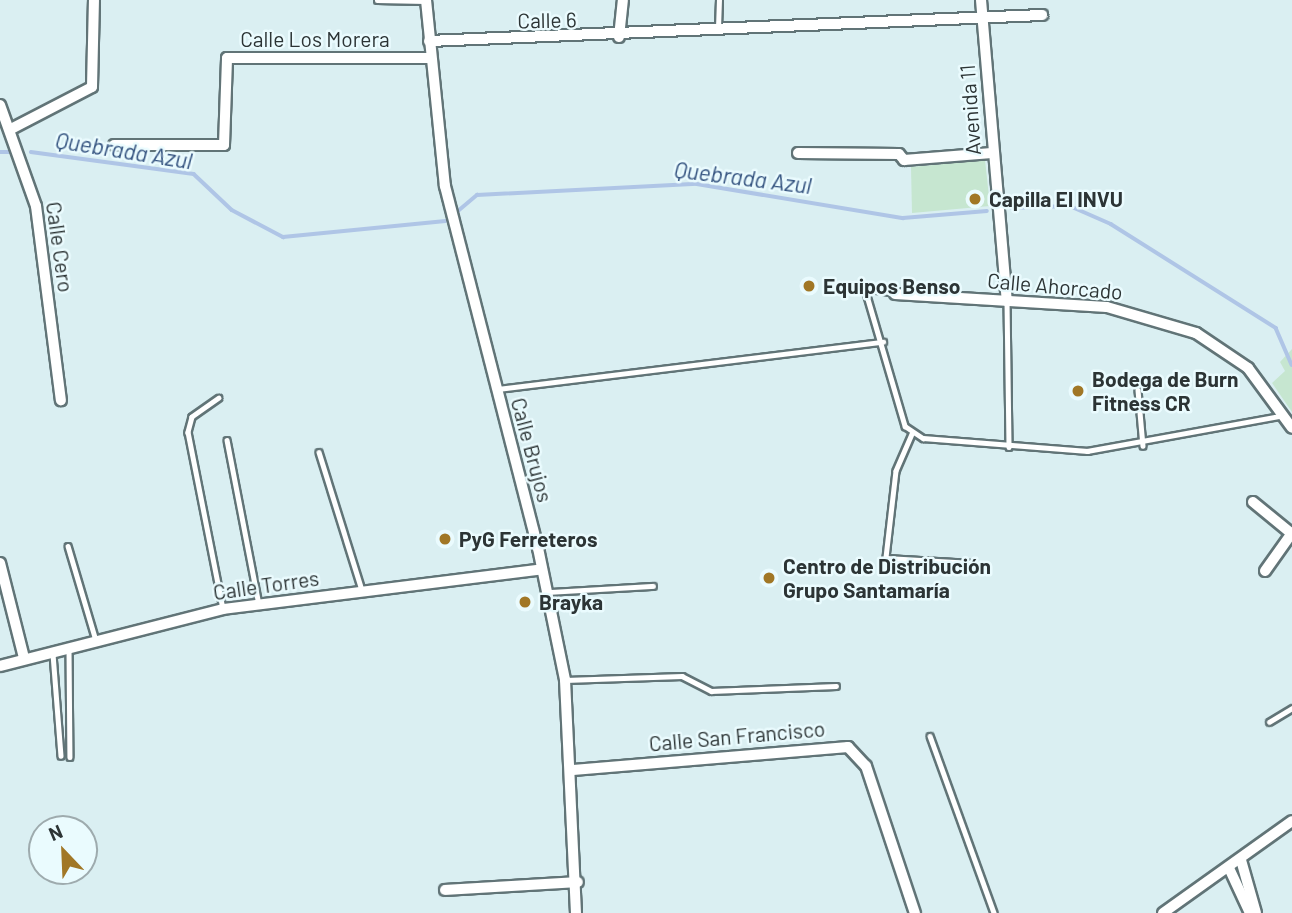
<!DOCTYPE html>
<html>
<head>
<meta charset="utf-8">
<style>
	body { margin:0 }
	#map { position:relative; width:1292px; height:913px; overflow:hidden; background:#daeff2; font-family:Barlow,sans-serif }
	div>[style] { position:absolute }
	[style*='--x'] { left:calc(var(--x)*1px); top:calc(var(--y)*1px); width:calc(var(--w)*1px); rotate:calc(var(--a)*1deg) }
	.green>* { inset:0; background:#c6e6d0 }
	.stream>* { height:3.5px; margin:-1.75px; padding:0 1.75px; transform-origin:1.75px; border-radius:1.75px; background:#afc5e6 }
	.roads { filter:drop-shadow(2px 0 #617477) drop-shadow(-2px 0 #617477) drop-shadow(0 2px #617477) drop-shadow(0 -2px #617477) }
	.service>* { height:4.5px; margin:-2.25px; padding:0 2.25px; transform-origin:2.25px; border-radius:2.25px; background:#fff }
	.minor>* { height:10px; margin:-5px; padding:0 5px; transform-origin:5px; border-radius:5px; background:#fff }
	.dots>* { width:19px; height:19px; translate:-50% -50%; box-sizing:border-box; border:4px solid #eafbfe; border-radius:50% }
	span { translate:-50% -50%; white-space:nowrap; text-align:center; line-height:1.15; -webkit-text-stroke:5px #eafbfe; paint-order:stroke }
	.street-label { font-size:21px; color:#2c3435 }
	.poi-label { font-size:21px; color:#2c3435; font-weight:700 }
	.left { translate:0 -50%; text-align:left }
	.water-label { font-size:23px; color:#355480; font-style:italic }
	.north { position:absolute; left:28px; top:815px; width:70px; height:70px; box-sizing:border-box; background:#eafbfe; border:2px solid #9eabae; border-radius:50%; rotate:337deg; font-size:19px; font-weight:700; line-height:28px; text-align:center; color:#2c3435 }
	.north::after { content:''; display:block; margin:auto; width:24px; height:32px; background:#a17726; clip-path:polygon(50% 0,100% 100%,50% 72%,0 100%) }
</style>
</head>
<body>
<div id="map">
	<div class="green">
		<div style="clip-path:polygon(985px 160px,990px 206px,912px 213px,911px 167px)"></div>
		<div style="clip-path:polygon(1292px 349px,1292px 412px,1272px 383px,1285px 371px,1280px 362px)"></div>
	</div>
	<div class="stream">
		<div style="--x:0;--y:152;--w:9;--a:0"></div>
		<div style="--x:31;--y:152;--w:164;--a:7.7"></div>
		<div style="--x:194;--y:174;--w:52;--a:43.5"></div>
		<div style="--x:232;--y:210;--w:58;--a:27.9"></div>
		<div style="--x:283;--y:237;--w:163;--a:-5.6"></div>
		<div style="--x:1011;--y:208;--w:59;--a:-1.9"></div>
		<div style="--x:1070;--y:206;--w:45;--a:23.7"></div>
		<div style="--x:1111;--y:224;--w:195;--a:32.2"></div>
		<div style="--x:1276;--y:328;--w:40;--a:66.6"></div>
		<div style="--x:458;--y:211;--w:25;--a:-40"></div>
		<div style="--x:477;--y:195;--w:220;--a:-2.9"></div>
		<div style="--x:697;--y:184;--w:209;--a:9.4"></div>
		<div style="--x:903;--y:218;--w:84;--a:-4.8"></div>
	</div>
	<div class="roads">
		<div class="service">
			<div style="--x:377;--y:0;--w:48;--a:1.2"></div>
			<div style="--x:718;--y:28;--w:28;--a:-88"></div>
			<div style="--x:894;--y:293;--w:29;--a:-172"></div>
			<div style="--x:865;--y:289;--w:143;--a:73.7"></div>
			<div style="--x:905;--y:426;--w:22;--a:34"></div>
			<div style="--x:923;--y:438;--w:165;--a:4.5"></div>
			<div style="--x:1087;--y:451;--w:196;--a:-10.3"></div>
			<div style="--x:1007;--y:301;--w:146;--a:89.2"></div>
			<div style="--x:498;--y:389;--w:388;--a:-7"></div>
			<div style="--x:1138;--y:390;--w:56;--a:84.9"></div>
			<div style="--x:219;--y:398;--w:33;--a:145"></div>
			<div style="--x:192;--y:417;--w:16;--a:105"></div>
			<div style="--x:188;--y:432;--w:180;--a:78.8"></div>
			<div style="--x:912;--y:434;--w:40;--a:113.4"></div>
			<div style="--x:896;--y:471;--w:88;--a:96.6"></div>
			<div style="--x:886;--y:558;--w:86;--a:3.3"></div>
			<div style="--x:227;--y:440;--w:167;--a:79"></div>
			<div style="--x:319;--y:452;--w:145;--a:72.7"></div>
			<div style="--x:68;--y:546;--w:95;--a:73.5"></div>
			<div style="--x:549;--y:592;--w:104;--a:-3.3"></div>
			<div style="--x:69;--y:649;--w:108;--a:89.5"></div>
			<div style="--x:53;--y:654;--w:102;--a:85.5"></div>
			<div style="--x:565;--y:680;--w:117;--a:-2"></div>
			<div style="--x:682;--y:676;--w:33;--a:27"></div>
			<div style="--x:711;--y:691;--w:125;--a:-2.3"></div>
			<div style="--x:1269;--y:722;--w:27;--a:-31"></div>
			<div style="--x:930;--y:736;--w:188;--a:70.1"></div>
		</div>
		<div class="minor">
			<div style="--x:426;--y:0;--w:187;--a:84.2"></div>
			<div style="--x:445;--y:186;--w:374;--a:75.6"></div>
			<div style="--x:538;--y:548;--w:135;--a:78.4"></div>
			<div style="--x:565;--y:680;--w:233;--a:87.3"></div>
			<div style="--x:981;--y:0;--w:302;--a:85.1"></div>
			<div style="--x:619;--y:37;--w:37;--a:-84"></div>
			<div style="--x:429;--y:41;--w:614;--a:-2.43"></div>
			<div style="--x:0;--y:105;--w:107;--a:70.4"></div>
			<div style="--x:36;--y:206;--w:196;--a:82.7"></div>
			<div style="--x:11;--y:129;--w:91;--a:-27.4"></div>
			<div style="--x:92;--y:87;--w:87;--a:-88.7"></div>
			<div style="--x:114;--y:145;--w:110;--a:0"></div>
			<div style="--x:224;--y:145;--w:87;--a:-88"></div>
			<div style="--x:227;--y:58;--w:204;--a:0"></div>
			<div style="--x:798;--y:153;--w:101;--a:0.6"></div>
			<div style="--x:899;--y:154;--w:8;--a:50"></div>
			<div style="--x:904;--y:160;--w:88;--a:-4.5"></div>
			<div style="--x:895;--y:294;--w:212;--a:3.5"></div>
			<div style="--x:1107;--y:307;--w:93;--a:16.3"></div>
			<div style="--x:1196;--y:333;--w:63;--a:33.9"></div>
			<div style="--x:1248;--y:368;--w:74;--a:53.7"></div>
			<div style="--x:1253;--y:502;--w:50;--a:39.4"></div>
			<div style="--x:0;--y:563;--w:98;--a:75.8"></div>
			<div style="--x:1265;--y:571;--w:47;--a:-54.6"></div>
			<div style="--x:0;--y:666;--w:230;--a:-14.3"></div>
			<div style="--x:223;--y:609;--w:321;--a:-7.1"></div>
			<div style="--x:573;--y:770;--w:276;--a:-4.8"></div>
			<div style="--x:848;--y:747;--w:26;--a:47"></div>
			<div style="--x:866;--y:766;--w:155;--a:71.6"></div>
			<div style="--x:1241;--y:860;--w:55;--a:74.2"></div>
			<div style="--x:1229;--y:868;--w:50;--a:65"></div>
			<div style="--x:445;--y:890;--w:133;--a:-3.4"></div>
			<div style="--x:1163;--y:913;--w:158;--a:-35.5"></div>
		</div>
	</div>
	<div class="dots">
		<div style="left:975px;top:199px;background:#a17726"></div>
		<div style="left:809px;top:286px;background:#a17726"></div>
		<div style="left:1078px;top:391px;background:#a17726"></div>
		<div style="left:445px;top:539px;background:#a17726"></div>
		<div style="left:769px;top:578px;background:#a17726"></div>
		<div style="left:525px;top:602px;background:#a17726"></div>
	</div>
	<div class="street-label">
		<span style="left:547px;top:20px;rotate:-1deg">Calle 6</span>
		<span style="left:315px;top:39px">Calle Los Morera</span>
		<span style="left:970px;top:110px;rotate:-94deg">Avenida 11</span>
		<span style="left:60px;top:247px;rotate:82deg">Calle Cero</span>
		<span style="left:1055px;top:286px;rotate:5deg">Calle Ahorcado</span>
		<span style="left:532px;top:450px;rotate:75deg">Calle Brujos</span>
		<span style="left:266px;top:585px;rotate:-8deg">Calle Torres</span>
		<span style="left:737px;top:736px;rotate:-5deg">Calle San Francisco</span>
	</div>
	<div class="poi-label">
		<span class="left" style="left:989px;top:199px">Capilla El INVU</span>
		<span class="left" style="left:823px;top:286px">Equipos Benso</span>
		<span class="left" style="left:1092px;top:391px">Bodega de Burn<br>Fitness CR</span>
		<span class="left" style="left:459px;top:539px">PyG Ferreteros</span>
		<span class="left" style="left:783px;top:578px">Centro de Distribución<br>Grupo Santamaría</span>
		<span class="left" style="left:539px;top:602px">Brayka</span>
	</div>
	<div class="water-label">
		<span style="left:124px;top:150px;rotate:9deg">Quebrada Azul</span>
		<span style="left:743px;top:177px;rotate:7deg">Quebrada Azul</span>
	</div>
	<div class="north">N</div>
</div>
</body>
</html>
